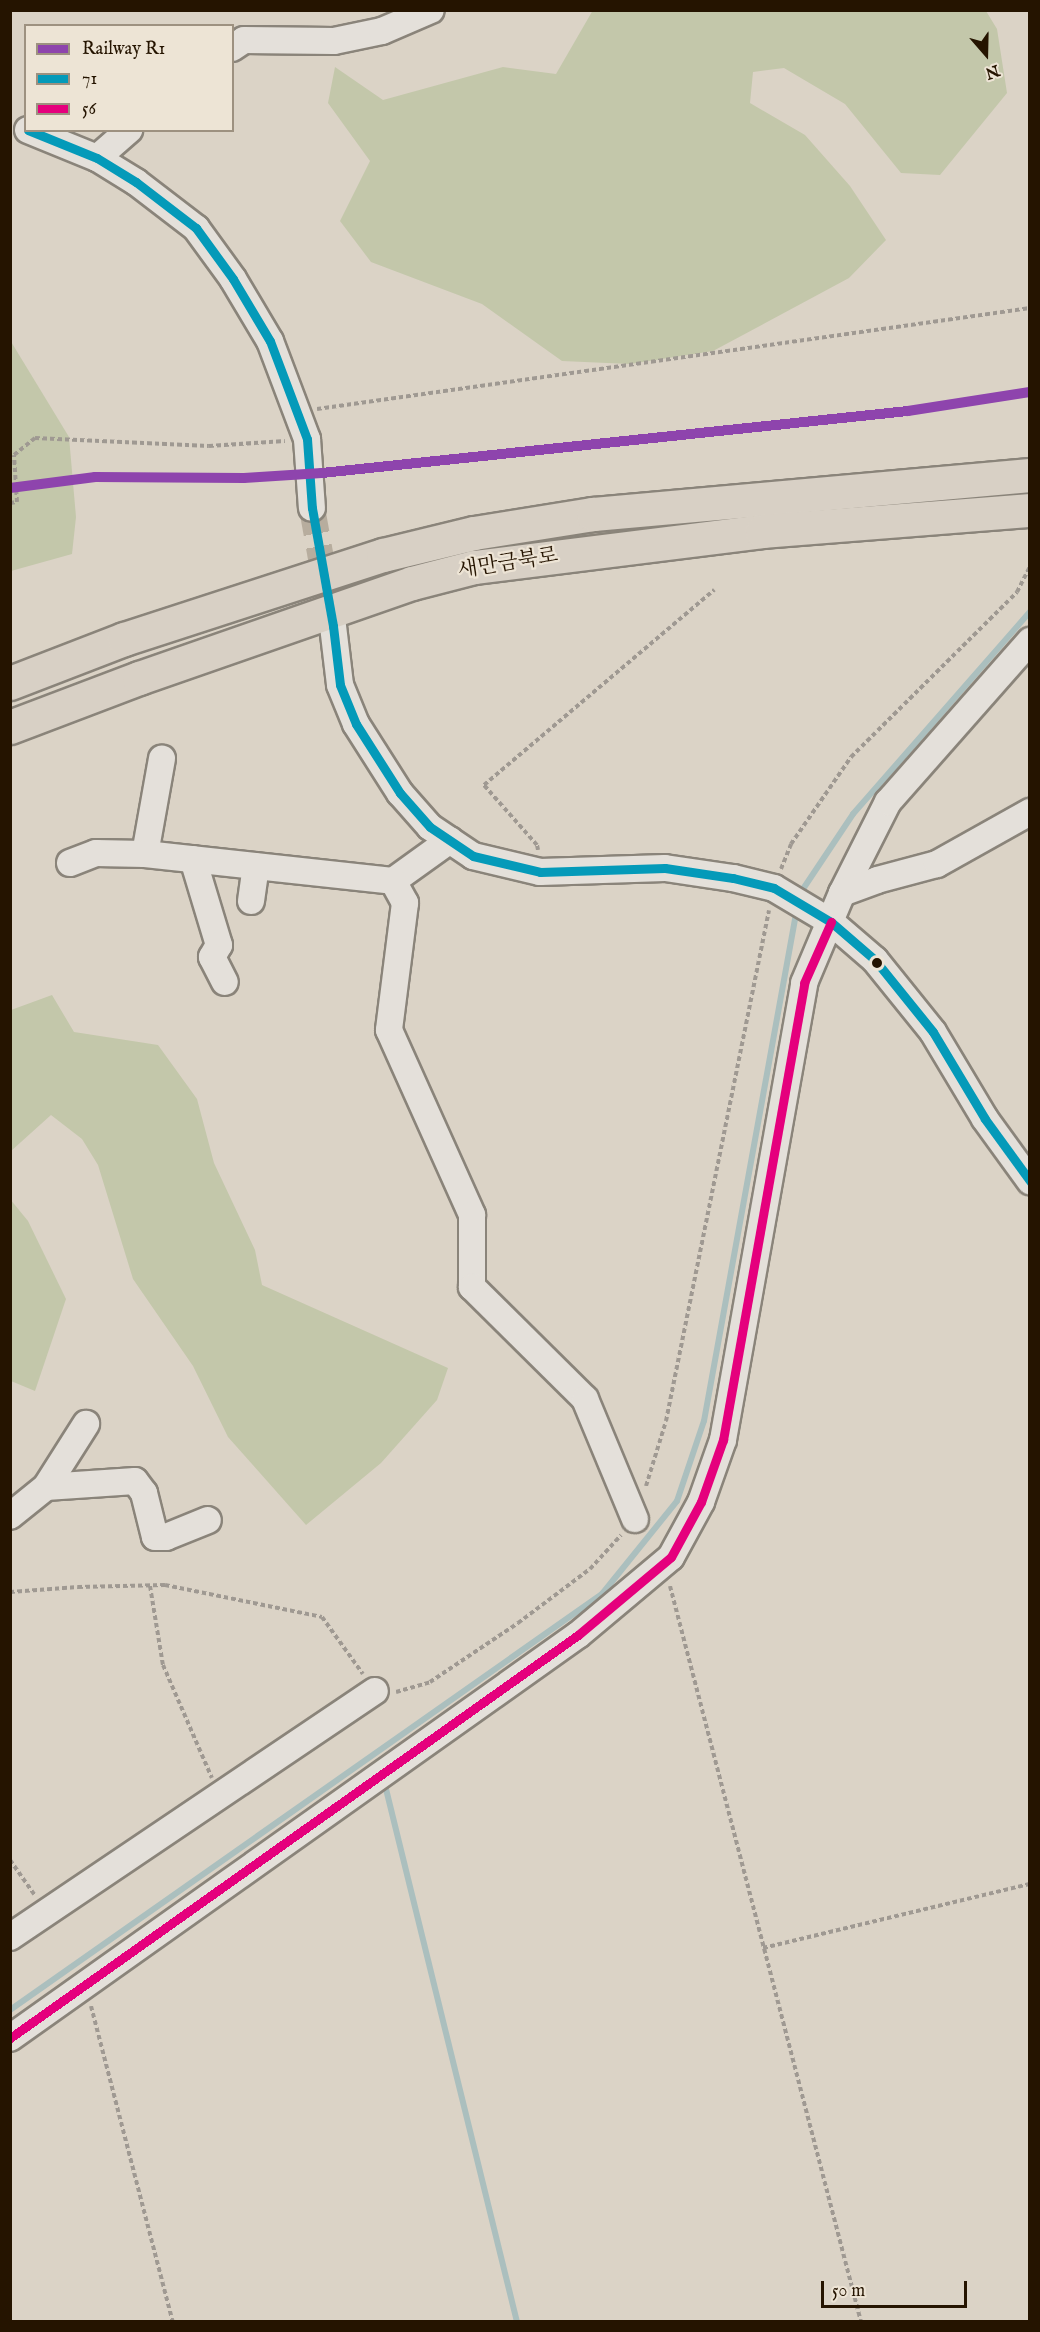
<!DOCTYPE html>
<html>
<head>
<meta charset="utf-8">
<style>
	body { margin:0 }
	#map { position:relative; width:1040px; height:2332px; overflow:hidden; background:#dbd3c6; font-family:"IM FELL English","Noto Serif KR",serif }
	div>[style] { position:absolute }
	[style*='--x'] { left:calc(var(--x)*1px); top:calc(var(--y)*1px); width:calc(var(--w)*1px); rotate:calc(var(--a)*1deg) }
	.green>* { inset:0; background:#c3c7aa }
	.stream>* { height:6px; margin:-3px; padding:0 3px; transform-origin:3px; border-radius:3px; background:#abbfbe }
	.minor-tunnel>* { height:26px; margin-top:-13px; transform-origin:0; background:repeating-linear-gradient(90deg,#b7ad9e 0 26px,transparent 0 39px) }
	.path>* { height:4px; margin-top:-2px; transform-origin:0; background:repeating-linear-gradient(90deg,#9f9992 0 4.5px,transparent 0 7.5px) }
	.roads { filter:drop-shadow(2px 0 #8a847a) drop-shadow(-2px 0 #8a847a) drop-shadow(0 2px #8a847a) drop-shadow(0 -2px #8a847a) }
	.minor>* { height:26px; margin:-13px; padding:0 13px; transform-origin:13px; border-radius:13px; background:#e4e0da }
	.highway>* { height:33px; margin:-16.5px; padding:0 16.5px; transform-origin:16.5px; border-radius:16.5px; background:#d8d0c5 }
	.bus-1>* { height:9px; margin:-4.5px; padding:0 4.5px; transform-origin:4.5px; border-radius:4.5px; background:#049ab9 }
	.bus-2>* { height:9px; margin:-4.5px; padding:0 4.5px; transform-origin:4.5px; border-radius:4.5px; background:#e5007d }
	.rail-1>* { height:10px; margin:-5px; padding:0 5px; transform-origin:5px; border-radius:5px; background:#8e44ad }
	.dots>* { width:16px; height:16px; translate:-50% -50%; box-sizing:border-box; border:3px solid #ede4d5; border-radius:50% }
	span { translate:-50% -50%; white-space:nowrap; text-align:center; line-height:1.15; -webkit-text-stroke:4.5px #ede4d5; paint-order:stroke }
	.street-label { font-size:21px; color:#251400 }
	.frame { position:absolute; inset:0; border:12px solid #251400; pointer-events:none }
	.legend { position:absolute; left:24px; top:24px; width:210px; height:108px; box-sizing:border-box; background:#ede4d5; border:2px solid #9d9180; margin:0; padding:8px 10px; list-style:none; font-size:18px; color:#251400 }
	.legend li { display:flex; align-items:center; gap:12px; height:30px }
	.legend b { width:30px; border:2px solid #9d9180 }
	.north { position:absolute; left:956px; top:24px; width:60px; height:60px; -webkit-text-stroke:4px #ede4d5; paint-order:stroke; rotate:160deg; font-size:16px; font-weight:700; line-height:24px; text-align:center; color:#251400 }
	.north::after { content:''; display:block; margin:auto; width:21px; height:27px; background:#251400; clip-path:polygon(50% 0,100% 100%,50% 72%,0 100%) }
	.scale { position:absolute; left:821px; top:2281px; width:146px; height:27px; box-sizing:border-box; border:3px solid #251400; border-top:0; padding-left:8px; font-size:18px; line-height:21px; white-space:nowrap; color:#251400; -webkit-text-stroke:4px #ede4d5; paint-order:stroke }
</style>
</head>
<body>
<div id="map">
	<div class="green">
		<div style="clip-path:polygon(593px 10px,986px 11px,997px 29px,1007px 93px,940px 175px,901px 173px,845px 104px,784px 68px,753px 72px,750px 103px,805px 135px,850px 186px,886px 240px,849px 278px,713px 351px,630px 364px,562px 361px,482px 304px,371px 262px,340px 221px,370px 161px,328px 103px,335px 67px,383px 100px,503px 67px,556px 74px)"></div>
		<div style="clip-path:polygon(10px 340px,69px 437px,76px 517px,72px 554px,11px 571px)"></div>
		<div style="clip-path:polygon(52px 995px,74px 1032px,158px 1045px,197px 1099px,214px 1163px,255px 1250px,262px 1285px,448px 1368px,437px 1400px,381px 1463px,306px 1525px,228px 1437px,193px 1366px,133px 1279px,98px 1165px,82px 1139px,51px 1115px,11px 1151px,11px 1010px)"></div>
		<div style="clip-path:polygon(10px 1199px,28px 1221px,66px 1299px,35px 1391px,11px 1381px)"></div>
	</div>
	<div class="stream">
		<div style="--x:799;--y:895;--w:97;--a:-56.3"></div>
		<div style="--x:853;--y:814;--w:269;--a:-48.8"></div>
		<div style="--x:386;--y:1789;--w:549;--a:76.19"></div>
		<div style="--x:10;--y:2010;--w:724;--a:-35.1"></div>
		<div style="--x:602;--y:1594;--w:119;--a:-51.1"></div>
		<div style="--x:677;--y:1501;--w:84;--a:-71.4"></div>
		<div style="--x:704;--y:1421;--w:521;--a:-79.72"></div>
	</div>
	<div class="minor-tunnel">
		<div style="--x:312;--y:508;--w:120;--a:79.9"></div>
	</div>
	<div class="path">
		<div style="--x:317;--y:409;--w:720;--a:-8.06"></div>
		<div style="--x:10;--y:503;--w:7;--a:-8"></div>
		<div style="--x:17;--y:502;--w:47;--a:-93.7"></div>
		<div style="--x:14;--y:455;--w:27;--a:-39"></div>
		<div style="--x:35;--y:438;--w:174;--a:2.6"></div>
		<div style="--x:209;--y:446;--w:76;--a:-3.8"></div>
		<div style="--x:538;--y:850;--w:5;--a:-101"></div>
		<div style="--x:537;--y:845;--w:80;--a:-131.5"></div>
		<div style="--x:484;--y:785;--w:302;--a:-40.3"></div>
		<div style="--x:781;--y:869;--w:27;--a:-68"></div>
		<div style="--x:791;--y:844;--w:106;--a:-55.4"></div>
		<div style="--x:851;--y:757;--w:234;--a:-44.8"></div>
		<div style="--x:1017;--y:592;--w:29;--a:-63"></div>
		<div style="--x:646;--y:1486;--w:68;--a:-72.9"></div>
		<div style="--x:666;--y:1421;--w:521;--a:-78.6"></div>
		<div style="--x:150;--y:1586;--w:80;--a:80.7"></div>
		<div style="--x:163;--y:1665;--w:123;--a:66.6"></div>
		<div style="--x:670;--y:1586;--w:760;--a:75.45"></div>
		<div style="--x:10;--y:1592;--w:68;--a:-4.2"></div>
		<div style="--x:78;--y:1587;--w:87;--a:-1.3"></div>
		<div style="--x:165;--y:1585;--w:160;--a:11.5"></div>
		<div style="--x:322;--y:1617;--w:70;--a:54.3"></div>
		<div style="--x:396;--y:1692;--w:35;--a:-16"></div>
		<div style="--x:430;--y:1682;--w:106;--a:-33.8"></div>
		<div style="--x:518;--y:1623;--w:90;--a:-36.9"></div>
		<div style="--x:590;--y:1569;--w:46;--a:-47.6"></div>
		<div style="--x:10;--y:1860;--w:42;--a:54.8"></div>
		<div style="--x:763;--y:1948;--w:275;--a:-13.5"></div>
		<div style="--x:91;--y:2006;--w:326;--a:75.5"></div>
	</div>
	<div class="roads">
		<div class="minor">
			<div style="--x:232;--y:48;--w:14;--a:-34"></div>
			<div style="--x:244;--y:40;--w:90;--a:0.6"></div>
			<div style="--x:334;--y:41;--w:49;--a:-11.8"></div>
			<div style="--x:382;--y:31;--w:53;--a:-23.2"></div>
			<div style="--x:28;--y:130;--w:74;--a:22.1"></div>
			<div style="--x:97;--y:158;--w:46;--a:31.6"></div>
			<div style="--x:136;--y:182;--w:76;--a:37.5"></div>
			<div style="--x:196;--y:228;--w:63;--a:54"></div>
			<div style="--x:233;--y:279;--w:72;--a:59.2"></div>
			<div style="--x:270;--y:341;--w:105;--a:69.3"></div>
			<div style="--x:307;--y:439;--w:69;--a:85.9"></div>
			<div style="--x:97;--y:158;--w:43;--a:-41.2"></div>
			<div style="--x:333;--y:626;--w:59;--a:83.2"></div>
			<div style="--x:340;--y:685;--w:42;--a:67.7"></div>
			<div style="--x:356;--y:724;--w:82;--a:57.5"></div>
			<div style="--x:400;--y:793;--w:45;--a:48.6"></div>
			<div style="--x:430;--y:827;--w:52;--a:34"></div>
			<div style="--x:473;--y:856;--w:69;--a:13.4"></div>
			<div style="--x:540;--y:872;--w:125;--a:-1.8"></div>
			<div style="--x:665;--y:868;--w:69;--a:8.4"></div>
			<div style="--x:733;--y:878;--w:42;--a:13.7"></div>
			<div style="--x:774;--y:888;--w:66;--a:30.8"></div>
			<div style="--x:831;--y:922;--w:58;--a:40.8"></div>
			<div style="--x:875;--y:960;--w:92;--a:51.1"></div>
			<div style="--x:933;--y:1032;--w:101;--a:59.1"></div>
			<div style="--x:985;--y:1119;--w:77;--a:54"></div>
			<div style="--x:145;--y:854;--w:97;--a:-79.9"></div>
			<div style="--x:193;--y:859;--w:90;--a:73.2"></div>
			<div style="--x:219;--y:945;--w:14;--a:120"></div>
			<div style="--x:212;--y:957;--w:28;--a:63"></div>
			<div style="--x:70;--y:863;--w:28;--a:-21"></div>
			<div style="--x:96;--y:853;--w:49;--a:1.2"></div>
			<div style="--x:145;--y:854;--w:249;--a:6.2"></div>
			<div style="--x:393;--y:881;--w:70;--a:-35.7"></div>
			<div style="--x:393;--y:881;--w:25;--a:61"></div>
			<div style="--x:405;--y:903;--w:128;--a:97.2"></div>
			<div style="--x:389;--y:1030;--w:203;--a:65.8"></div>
			<div style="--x:472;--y:1215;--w:72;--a:90"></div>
			<div style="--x:472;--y:1287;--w:159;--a:44.7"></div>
			<div style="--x:585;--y:1399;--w:130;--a:67.4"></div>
			<div style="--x:842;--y:893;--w:102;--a:-63.2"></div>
			<div style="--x:888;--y:802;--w:215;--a:-48.6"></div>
			<div style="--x:251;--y:901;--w:35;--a:-82"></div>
			<div style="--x:46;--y:1487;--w:89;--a:-3.9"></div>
			<div style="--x:135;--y:1481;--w:15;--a:53"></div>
			<div style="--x:144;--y:1493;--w:45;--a:76"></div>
			<div style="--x:155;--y:1537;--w:11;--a:0"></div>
			<div style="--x:166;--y:1537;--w:45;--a:-22"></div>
			<div style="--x:10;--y:1516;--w:46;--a:-38.9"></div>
			<div style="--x:46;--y:1487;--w:75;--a:-57.6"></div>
			<div style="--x:10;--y:1937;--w:440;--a:-34"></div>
			<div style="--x:10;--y:2038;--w:696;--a:-35.36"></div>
			<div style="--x:578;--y:1635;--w:121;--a:-40"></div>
			<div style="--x:671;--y:1557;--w:63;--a:-61.4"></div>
			<div style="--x:701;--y:1502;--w:66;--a:-70.5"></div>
			<div style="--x:723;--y:1440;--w:464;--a:-79.9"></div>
			<div style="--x:804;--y:983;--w:98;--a:-67.1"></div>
			<div style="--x:842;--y:893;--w:37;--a:-20"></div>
			<div style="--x:877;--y:880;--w:62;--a:-14.9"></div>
			<div style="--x:937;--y:864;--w:107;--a:-29.2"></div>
		</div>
		<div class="highway">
			<div style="--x:10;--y:683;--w:122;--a:-21.1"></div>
			<div style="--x:124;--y:639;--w:272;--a:-18"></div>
			<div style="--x:383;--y:555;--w:94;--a:-13.6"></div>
			<div style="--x:474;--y:533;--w:121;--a:-9.1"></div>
			<div style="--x:593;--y:514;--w:439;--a:-5.1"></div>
			<div style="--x:10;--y:727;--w:138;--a:-20.8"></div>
			<div style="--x:139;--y:678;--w:289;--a:-19.2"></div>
			<div style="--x:412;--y:583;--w:64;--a:-14.5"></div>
			<div style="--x:474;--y:567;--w:290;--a:-7.1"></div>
			<div style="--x:762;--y:531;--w:269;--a:-4.5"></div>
		</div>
	</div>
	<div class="bus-1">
		<div style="--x:28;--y:130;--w:74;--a:22.1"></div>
		<div style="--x:97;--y:158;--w:46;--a:31.6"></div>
		<div style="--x:136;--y:182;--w:76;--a:37.5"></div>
		<div style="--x:196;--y:228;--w:63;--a:54"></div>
		<div style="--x:233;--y:279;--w:72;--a:59.2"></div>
		<div style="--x:270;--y:341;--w:105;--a:69.3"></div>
		<div style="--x:307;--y:439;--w:69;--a:85.9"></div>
		<div style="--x:312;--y:508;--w:120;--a:79.9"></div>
		<div style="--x:333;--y:626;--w:59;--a:83.2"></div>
		<div style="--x:340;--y:685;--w:42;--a:67.7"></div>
		<div style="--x:356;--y:724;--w:82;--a:57.5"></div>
		<div style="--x:400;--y:793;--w:45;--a:48.6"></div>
		<div style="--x:430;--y:827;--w:52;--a:34"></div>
		<div style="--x:473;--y:856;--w:69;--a:13.4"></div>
		<div style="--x:540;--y:872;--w:125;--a:-1.8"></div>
		<div style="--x:665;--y:868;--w:69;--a:8.4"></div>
		<div style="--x:733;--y:878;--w:42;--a:13.7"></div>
		<div style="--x:774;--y:888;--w:66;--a:30.8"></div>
		<div style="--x:831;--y:922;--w:58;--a:40.8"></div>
		<div style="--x:875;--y:960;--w:92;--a:51.1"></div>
		<div style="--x:933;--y:1032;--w:101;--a:59.1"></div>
		<div style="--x:985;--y:1119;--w:77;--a:54"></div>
	</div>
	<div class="bus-2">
		<div style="--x:10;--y:2038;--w:696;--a:-35.36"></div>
		<div style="--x:578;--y:1635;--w:121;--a:-40"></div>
		<div style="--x:671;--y:1557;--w:63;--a:-61.4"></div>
		<div style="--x:701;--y:1502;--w:66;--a:-70.5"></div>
		<div style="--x:723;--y:1440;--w:464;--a:-79.9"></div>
		<div style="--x:804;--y:983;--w:67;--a:-66.1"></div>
	</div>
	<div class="rail-1">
		<div style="--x:10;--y:488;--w:86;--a:-7.4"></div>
		<div style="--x:95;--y:477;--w:149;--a:0.4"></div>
		<div style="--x:244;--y:478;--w:78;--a:-3.7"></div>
		<div style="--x:322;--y:473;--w:589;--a:-6.04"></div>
		<div style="--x:908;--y:411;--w:123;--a:-8.9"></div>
	</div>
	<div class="dots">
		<div style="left:877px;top:963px;background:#251400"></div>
	</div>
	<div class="street-label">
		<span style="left:508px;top:564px;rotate:-9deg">새만금북로</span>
	</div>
	<div class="frame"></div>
	<ul class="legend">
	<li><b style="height:8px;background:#8e44ad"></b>Railway R1</li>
	<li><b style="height:8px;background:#049ab9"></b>71</li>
	<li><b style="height:8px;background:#e5007d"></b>56</li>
	</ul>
	<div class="north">N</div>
	<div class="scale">50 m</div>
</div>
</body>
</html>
